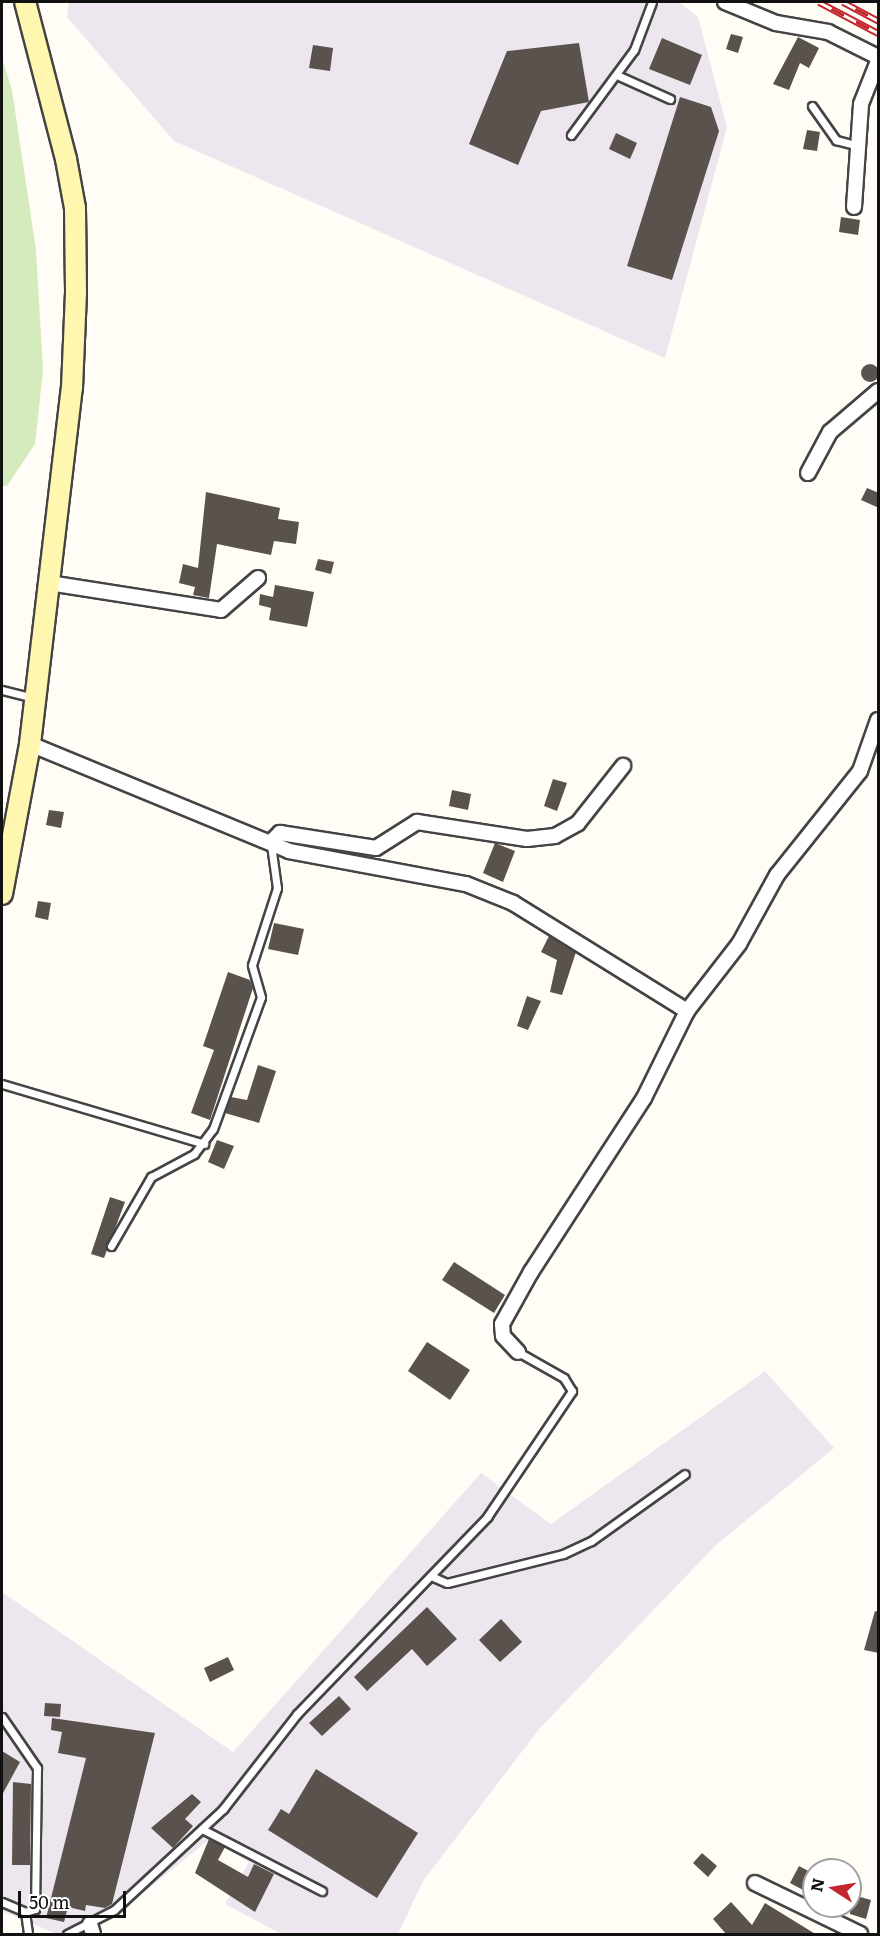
<!DOCTYPE html>
<html>
<head>
<meta charset="utf-8">
<style>
	body { margin:0 }
	#map { position:relative; width:880px; height:1936px; overflow:hidden; background:#fffdf5; font-family:Literata,serif }
	div>[style] { position:absolute }
	[style*='--x'] { left:calc(var(--x)*1px); top:calc(var(--y)*1px); width:calc(var(--w)*1px); rotate:calc(var(--a)*1deg) }
	.industrial>* { inset:0; background:#eee6ef }
	.green>* { inset:0; background:#d5ebbd }
	.building>* { inset:0; background:#5a524d }
	.round { border-radius:50% }
	.roads { filter:drop-shadow(2px 0 #444) drop-shadow(-2px 0 #444) drop-shadow(0 2px #444) drop-shadow(0 -2px #444) }
	.lane>* { height:7px; margin:-3.5px; padding:0 3.5px; transform-origin:3.5px; border-radius:3.5px; background:#fff }
	.street>* { height:14px; margin:-7px; padding:0 7px; transform-origin:7px; border-radius:7px; background:#fff }
	.secondary>* { height:20px; margin:-10px; padding:0 10px; transform-origin:10px; border-radius:10px; background:#fff6b0 }
	.rail>* { height:7px; margin-top:-3.5px; transform-origin:0; background:repeating-linear-gradient(90deg,#fff 0 14px,#c4262e 0 28px); box-sizing:border-box; border-block:2px solid #c4262e }
	span { translate:-50% -50%; white-space:nowrap; text-align:center; line-height:1.15; -webkit-text-stroke:6px #fff; paint-order:stroke }
	.frame { position:absolute; inset:0; border:3px solid #111; pointer-events:none }
	.north { position:absolute; left:802px; top:1858px; width:60px; height:60px; box-sizing:border-box; background:#fff; border:2px solid #a0a0a0; border-radius:50%; rotate:282deg; font-size:16px; font-weight:700; line-height:24px; text-align:center; color:#111 }
	.north::after { content:''; display:block; margin:auto; width:21px; height:27px; background:#c4262e; clip-path:polygon(50% 0,100% 100%,50% 72%,0 100%) }
	.scale { position:absolute; left:18px; top:1891px; width:108px; height:27px; box-sizing:border-box; border:3px solid #111; border-top:0; padding-left:8px; font-size:18px; line-height:21px; white-space:nowrap; color:#111; -webkit-text-stroke:4px #fff; paint-order:stroke }
</style>
</head>
<body>
<div id="map">
	<div class="industrial">
		<div style="clip-path:polygon(69px 2px,679px 2px,698px 17px,727px 127px,665px 358px,174px 141px,67px 17px)"></div>
		<div style="clip-path:polygon(765px 1371px,834px 1448px,716px 1545px,540px 1728px,423px 1881px,398px 1934px,281px 1934px,225px 1904px,249px 1862px,210px 1839px,137px 1898px,70px 1934px,57px 1934px,2px 1911px,2px 1592px,233px 1752px,481px 1473px,551px 1524px)"></div>
	</div>
	<div class="green">
		<div style="clip-path:polygon(2px 58px,12px 90px,36px 250px,43px 370px,35px 444px,7px 486px,2px 486px)"></div>
	</div>
	<div class="building">
		<div style="clip-path:polygon(731px 34px,743px 37px,738px 53px,726px 49px)"></div>
		<div style="clip-path:polygon(798px 37px,819px 48px,809px 68px,800px 63px,789px 90px,773px 84px)"></div>
		<div style="clip-path:polygon(662px 38px,702px 55px,690px 85px,649px 69px)"></div>
		<div style="clip-path:polygon(579px 43px,589px 102px,541px 111px,518px 165px,469px 144px,507px 51px)"></div>
		<div style="clip-path:polygon(313px 45px,333px 48px,330px 71px,309px 68px)"></div>
		<div style="clip-path:polygon(680px 97px,711px 107px,719px 131px,672px 280px,627px 266px)"></div>
		<div style="clip-path:polygon(807px 130px,820px 132px,817px 151px,803px 149px)"></div>
		<div style="clip-path:polygon(616px 133px,637px 143px,630px 159px,609px 149px)"></div>
		<div style="clip-path:polygon(841px 217px,860px 220px,858px 235px,839px 232px)"></div>
		<div class="round" style="left:861px;top:364px;width:18px;height:18px"></div>
		<div style="clip-path:polygon(867px 488px,879px 493px,879px 508px,861px 500px)"></div>
		<div style="clip-path:polygon(206px 492px,280px 508px,278px 519px,299px 522px,296px 544px,274px 541px,271px 555px,217px 544px,209px 598px,193px 595px,195px 587px,179px 583px,183px 564px,198px 568px)"></div>
		<div style="clip-path:polygon(318px 559px,334px 562px,331px 574px,315px 570px)"></div>
		<div style="clip-path:polygon(275px 585px,314px 592px,307px 627px,269px 620px,271px 608px,259px 605px,260px 594px,273px 597px)"></div>
		<div style="clip-path:polygon(553px 779px,567px 783px,557px 811px,544px 806px)"></div>
		<div style="clip-path:polygon(452px 790px,471px 794px,468px 810px,449px 806px)"></div>
		<div style="clip-path:polygon(49px 810px,64px 812px,61px 828px,46px 825px)"></div>
		<div style="clip-path:polygon(495px 843px,515px 851px,503px 882px,483px 873px)"></div>
		<div style="clip-path:polygon(38px 901px,51px 903px,48px 920px,35px 917px)"></div>
		<div style="clip-path:polygon(274px 923px,304px 929px,298px 955px,268px 949px)"></div>
		<div style="clip-path:polygon(549px 936px,576px 952px,562px 995px,550px 992px,557px 960px,541px 952px)"></div>
		<div style="clip-path:polygon(228px 972px,250px 980px,253px 988px,210px 1120px,191px 1113px,214px 1050px,203px 1046px)"></div>
		<div style="clip-path:polygon(527px 996px,541px 1001px,528px 1030px,517px 1026px)"></div>
		<div style="clip-path:polygon(258px 1065px,276px 1071px,259px 1123px,225px 1113px,231px 1097px,247px 1100px)"></div>
		<div style="clip-path:polygon(217px 1140px,234px 1146px,224px 1169px,208px 1162px)"></div>
		<div style="clip-path:polygon(110px 1197px,125px 1202px,104px 1258px,91px 1254px)"></div>
		<div style="clip-path:polygon(454px 1262px,505px 1295px,494px 1313px,442px 1280px)"></div>
		<div style="clip-path:polygon(427px 1342px,470px 1370px,450px 1400px,408px 1371px)"></div>
		<div style="clip-path:polygon(427px 1607px,457px 1639px,427px 1666px,412px 1649px,367px 1691px,354px 1677px)"></div>
		<div style="clip-path:polygon(875px 1611px,879px 1612px,879px 1653px,864px 1650px)"></div>
		<div style="clip-path:polygon(501px 1619px,522px 1642px,500px 1662px,479px 1640px)"></div>
		<div style="clip-path:polygon(228px 1657px,234px 1670px,210px 1682px,204px 1668px)"></div>
		<div style="clip-path:polygon(339px 1696px,351px 1709px,322px 1736px,309px 1723px)"></div>
		<div style="clip-path:polygon(45px 1703px,61px 1704px,60px 1717px,44px 1716px)"></div>
		<div style="clip-path:polygon(52px 1718px,155px 1733px,112px 1904px,105px 1908px,86px 1905px,85px 1911px,68px 1907px,64px 1922px,46px 1918px,86px 1758px,58px 1753px,62px 1732px,51px 1730px)"></div>
		<div style="clip-path:polygon(2px 1751px,20px 1762px,2px 1795px)"></div>
		<div style="clip-path:polygon(316px 1769px,418px 1833px,377px 1898px,268px 1830px,281px 1809px,289px 1814px)"></div>
		<div style="clip-path:polygon(13px 1782px,31px 1784px,30px 1865px,12px 1865px)"></div>
		<div style="clip-path:polygon(192px 1794px,201px 1802px,185px 1819px,193px 1826px,173px 1848px,151px 1828px)"></div>
		<div style="clip-path:polygon(209px 1839px,225px 1847px,218px 1860px,248px 1877px,254px 1864px,274px 1874px,255px 1912px,195px 1873px)"></div>
		<div style="clip-path:polygon(702px 1853px,717px 1866px,708px 1877px,693px 1863px)"></div>
		<div style="clip-path:polygon(799px 1866px,814px 1874px,805px 1891px,790px 1883px)"></div>
		<div style="clip-path:polygon(850px 1894px,871px 1900px,866px 1919px,850px 1914px)"></div>
		<div style="clip-path:polygon(731px 1902px,752px 1925px,765px 1903px,817px 1935px,727px 1935px,713px 1919px)"></div>
	</div>
	<div class="roads">
		<div class="lane">
			<div style="--x:619;--y:76;--w:56;--a:24.3"></div>
			<div style="--x:812;--y:106;--w:42;--a:54.8"></div>
			<div style="--x:836;--y:140;--w:24;--a:15"></div>
			<div style="--x:571;--y:135;--w:106;--a:-53.5"></div>
			<div style="--x:634;--y:50;--w:51;--a:-69.4"></div>
			<div style="--x:2;--y:690;--w:33;--a:14"></div>
			<div style="--x:2;--y:1084;--w:211;--a:16.5"></div>
			<div style="--x:111;--y:1246;--w:80;--a:-59.9"></div>
			<div style="--x:151;--y:1177;--w:49;--a:-28.1"></div>
			<div style="--x:194;--y:1154;--w:31;--a:-53"></div>
			<div style="--x:213;--y:1129;--w:140;--a:-70"></div>
			<div style="--x:261;--y:997;--w:33;--a:-106"></div>
			<div style="--x:252;--y:965;--w:81;--a:-72"></div>
			<div style="--x:277;--y:888;--w:43;--a:-97.9"></div>
			<div style="--x:431;--y:1576;--w:17;--a:24"></div>
			<div style="--x:447;--y:1583;--w:120;--a:-14"></div>
			<div style="--x:563;--y:1554;--w:31;--a:-25"></div>
			<div style="--x:591;--y:1541;--w:115;--a:-35.5"></div>
			<div style="--x:2;--y:1717;--w:62;--a:55.5"></div>
			<div style="--x:37;--y:1768;--w:141;--a:90.8"></div>
			<div style="--x:35;--y:1909;--w:10;--a:163"></div>
			<div style="--x:25;--y:1912;--w:22;--a:82"></div>
			<div style="--x:202;--y:1829;--w:135;--a:27.3"></div>
			<div style="--x:2;--y:1902;--w:25;--a:23"></div>
			<div style="--x:67;--y:1934;--w:53;--a:-27.1"></div>
			<div style="--x:114;--y:1910;--w:149;--a:-42.8"></div>
			<div style="--x:223;--y:1809;--w:120;--a:-52.1"></div>
			<div style="--x:297;--y:1714;--w:274;--a:-46"></div>
			<div style="--x:487;--y:1517;--w:152;--a:-56"></div>
			<div style="--x:572;--y:1391;--w:15;--a:-122"></div>
			<div style="--x:564;--y:1378;--w:53;--a:-150.5"></div>
		</div>
		<div class="street">
			<div style="--x:725;--y:2;--w:55;--a:22.4"></div>
			<div style="--x:776;--y:23;--w:53;--a:9.8"></div>
			<div style="--x:828;--y:32;--w:56;--a:26.6"></div>
			<div style="--x:854;--y:207;--w:103;--a:-86.1"></div>
			<div style="--x:861;--y:104;--w:46;--a:-68.4"></div>
			<div style="--x:808;--y:473;--w:47;--a:-61.8"></div>
			<div style="--x:830;--y:432;--w:63;--a:-40.5"></div>
			<div style="--x:49;--y:583;--w:174;--a:8.9"></div>
			<div style="--x:221;--y:610;--w:49;--a:-40.9"></div>
			<div style="--x:30;--y:744;--w:280;--a:22.4"></div>
			<div style="--x:289;--y:851;--w:180;--a:10.6"></div>
			<div style="--x:466;--y:884;--w:51;--a:22"></div>
			<div style="--x:513;--y:903;--w:205;--a:31.8"></div>
			<div style="--x:271;--y:842;--w:13;--a:-45"></div>
			<div style="--x:280;--y:833;--w:97;--a:8.9"></div>
			<div style="--x:376;--y:848;--w:49;--a:-32.4"></div>
			<div style="--x:417;--y:822;--w:111;--a:8.8"></div>
			<div style="--x:527;--y:839;--w:28;--a:-6"></div>
			<div style="--x:555;--y:836;--w:26;--a:-29"></div>
			<div style="--x:578;--y:823;--w:73;--a:-51.7"></div>
			<div style="--x:518;--y:1352;--w:22;--a:-133"></div>
			<div style="--x:503;--y:1336;--w:12;--a:-95"></div>
			<div style="--x:502;--y:1324;--w:60;--a:-60.9"></div>
			<div style="--x:531;--y:1272;--w:207;--a:-57"></div>
			<div style="--x:644;--y:1098;--w:97;--a:-63.7"></div>
			<div style="--x:687;--y:1011;--w:85;--a:-52.2"></div>
			<div style="--x:739;--y:944;--w:79;--a:-61.2"></div>
			<div style="--x:777;--y:875;--w:133;--a:-51.4"></div>
			<div style="--x:860;--y:771;--w:54;--a:-70.6"></div>
			<div style="--x:755;--y:1883;--w:117;--a:25.9"></div>
			<div style="--x:90;--y:1924;--w:10;--a:73"></div>
		</div>
		<div class="secondary">
			<div style="--x:2;--y:894;--w:153;--a:-79.4"></div>
			<div style="--x:30;--y:744;--w:358;--a:-83.3"></div>
			<div style="--x:72;--y:388;--w:97;--a:-87.6"></div>
			<div style="--x:76;--y:291;--w:83;--a:-90.7"></div>
			<div style="--x:75;--y:208;--w:50;--a:-100.4"></div>
			<div style="--x:66;--y:159;--w:162;--a:-104.6"></div>
		</div>
	</div>
	<div class="rail">
		<div style="--x:819;--y:2;--w:67;--a:27.7"></div>
		<div style="--x:843;--y:2;--w:40;--a:28"></div>
	</div>
	<div class="frame"></div>
	<div class="north">N</div>
	<div class="scale">50 m</div>
</div>
</body>
</html>
